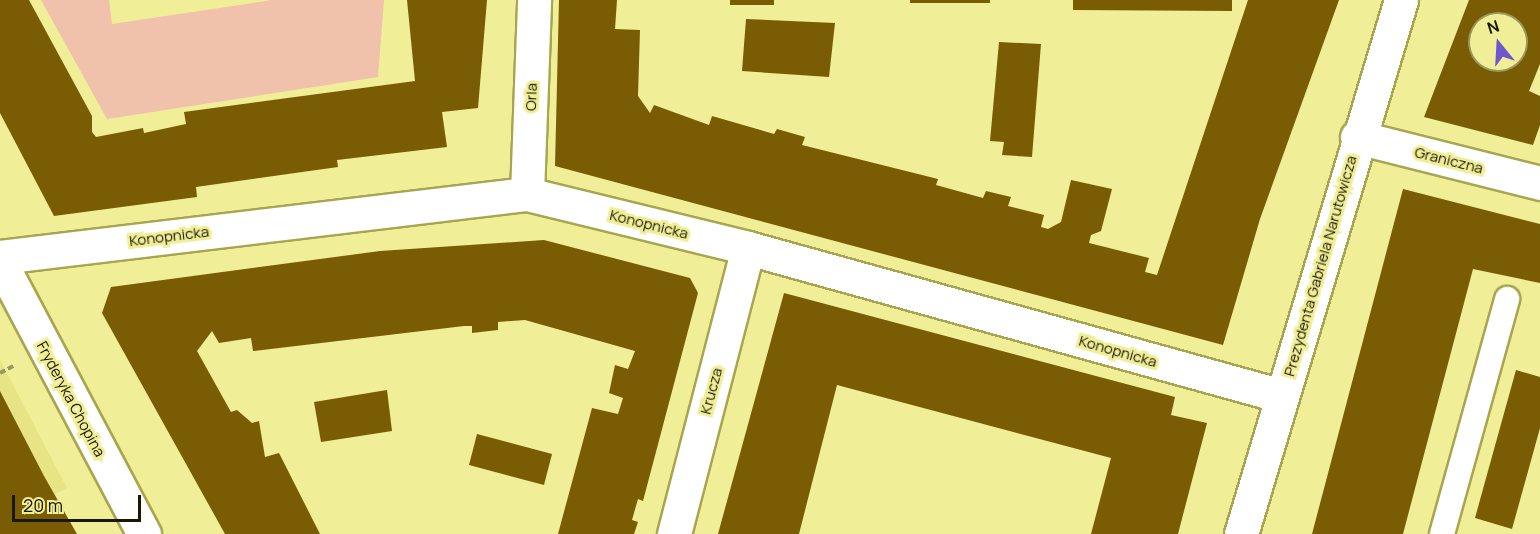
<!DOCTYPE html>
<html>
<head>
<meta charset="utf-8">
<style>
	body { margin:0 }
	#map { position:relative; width:1540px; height:534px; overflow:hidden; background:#f1ee98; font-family:Manrope,sans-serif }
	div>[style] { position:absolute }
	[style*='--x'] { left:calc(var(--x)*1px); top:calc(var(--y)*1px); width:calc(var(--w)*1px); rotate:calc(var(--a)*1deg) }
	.built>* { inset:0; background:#e7e485 }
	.green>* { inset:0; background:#f0c1ab }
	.building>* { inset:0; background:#795c04 }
	.path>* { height:4px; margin-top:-2px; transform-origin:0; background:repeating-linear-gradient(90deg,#9a985b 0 6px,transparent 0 9px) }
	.roads { filter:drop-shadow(2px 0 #a8a550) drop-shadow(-2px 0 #a8a550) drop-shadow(0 2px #a8a550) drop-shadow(0 -2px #a8a550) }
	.service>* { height:24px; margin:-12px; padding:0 12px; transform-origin:12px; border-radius:12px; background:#fff }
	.minor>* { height:33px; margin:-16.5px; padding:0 16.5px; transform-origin:16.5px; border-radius:16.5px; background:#fff }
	span { translate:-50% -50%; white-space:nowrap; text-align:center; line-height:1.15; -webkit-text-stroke:6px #f1ee98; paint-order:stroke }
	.street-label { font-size:15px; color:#191800 }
	.north { position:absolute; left:1468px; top:12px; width:60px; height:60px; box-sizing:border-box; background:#f1ee98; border:2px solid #9b985b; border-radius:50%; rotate:342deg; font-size:16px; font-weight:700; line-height:24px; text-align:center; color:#191800 }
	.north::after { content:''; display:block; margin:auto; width:21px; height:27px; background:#6c57d1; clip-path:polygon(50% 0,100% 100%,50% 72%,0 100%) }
	.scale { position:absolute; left:12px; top:495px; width:129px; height:27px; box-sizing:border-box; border:3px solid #191800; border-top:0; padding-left:8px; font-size:18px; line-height:21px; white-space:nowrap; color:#191800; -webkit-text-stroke:4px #f1ee98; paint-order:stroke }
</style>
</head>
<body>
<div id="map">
	<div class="built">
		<div style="clip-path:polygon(0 360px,67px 488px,0 524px)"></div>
	</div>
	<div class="green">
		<div style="clip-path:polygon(41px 0,109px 0,112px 24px,272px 0,384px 0,378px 77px,107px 119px)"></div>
	</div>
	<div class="building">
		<div style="clip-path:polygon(0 0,29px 0,92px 116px,92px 132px,96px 137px,143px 128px,144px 133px,186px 124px,184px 112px,415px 81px,407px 0,487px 0,478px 108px,442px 112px,447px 147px,337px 160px,338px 167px,196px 187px,197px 197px,54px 216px,0 113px)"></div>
		<div style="clip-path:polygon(559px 0,617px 0,615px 29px,640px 30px,638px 96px,650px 113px,654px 105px,709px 125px,712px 116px,774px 134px,777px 129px,805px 137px,802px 145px,938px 179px,936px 185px,983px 198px,986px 191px,1011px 197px,1008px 206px,1044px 215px,1041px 227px,1048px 229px,1061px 222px,1071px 180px,1112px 189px,1101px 231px,1091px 235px,1089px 243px,1149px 258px,1145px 272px,1157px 275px,1248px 0,1339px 0,1260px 219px,1223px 345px,555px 166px)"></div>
		<div style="clip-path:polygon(730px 0,774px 0,774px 5px,730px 5px)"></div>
		<div style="clip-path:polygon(910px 0,990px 0,990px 3px,910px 3px)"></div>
		<div style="clip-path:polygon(1073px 0,1232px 0,1232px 11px,1073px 10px)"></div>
		<div style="clip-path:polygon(evenodd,1469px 0,1540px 0,1540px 64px,1529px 91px,1540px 96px,1540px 125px,1533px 145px,1424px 117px,1469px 0,1480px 24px,1516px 24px,1516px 60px,1480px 60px,1480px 24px)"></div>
		<div style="clip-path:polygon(746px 19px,835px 23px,829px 77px,742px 71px)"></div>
		<div style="clip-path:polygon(999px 42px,1041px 44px,1032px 157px,1002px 155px,1004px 142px,990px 141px)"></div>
		<div style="clip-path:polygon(1403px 189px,1540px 224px,1540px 283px,1473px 269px,1403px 534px,1312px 534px)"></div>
		<div style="clip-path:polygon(544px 240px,690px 278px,698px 293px,643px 501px,638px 499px,632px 520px,638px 522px,634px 534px,558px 534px,592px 408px,618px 414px,623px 398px,609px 393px,615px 365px,628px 369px,635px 351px,525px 320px,498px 322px,498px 330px,472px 333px,472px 326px,464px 326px,253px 351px,251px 338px,219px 343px,212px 331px,197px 351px,231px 412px,237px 410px,252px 423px,259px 421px,265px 457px,279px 453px,320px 534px,225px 534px,102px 313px,111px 287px,380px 251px)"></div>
		<div style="clip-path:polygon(784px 293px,1175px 397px,1171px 415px,1207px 423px,1178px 534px,1091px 534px,1111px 458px,837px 385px,799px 534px,718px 534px)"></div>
		<div style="clip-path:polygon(1516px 370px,1540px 377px,1540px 428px,1512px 529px,1475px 518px)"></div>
		<div style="clip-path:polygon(387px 390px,392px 431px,321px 442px,314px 402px)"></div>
		<div style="clip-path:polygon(0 391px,44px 476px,77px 534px,0 534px)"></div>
		<div style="clip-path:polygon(477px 434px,552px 454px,544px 485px,469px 465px)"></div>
	</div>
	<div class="path">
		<div style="--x:0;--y:373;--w:15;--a:-28"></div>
	</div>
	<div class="roads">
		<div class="service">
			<div style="--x:1442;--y:534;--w:244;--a:-74.5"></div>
		</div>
		<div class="minor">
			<div style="--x:1357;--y:137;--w:189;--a:14.1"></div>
			<div style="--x:527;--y:194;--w:194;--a:-87.9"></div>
			<div style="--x:0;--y:257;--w:531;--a:-6.82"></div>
			<div style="--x:527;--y:194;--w:228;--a:13.7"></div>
			<div style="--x:748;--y:248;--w:554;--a:15.49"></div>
			<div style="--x:0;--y:262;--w:308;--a:62.1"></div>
			<div style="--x:674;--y:534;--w:295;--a:-75.5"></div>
			<div style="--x:1241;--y:534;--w:557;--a:-73.32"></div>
		</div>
	</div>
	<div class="street-label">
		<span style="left:531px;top:97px;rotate:-88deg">Orla</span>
		<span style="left:1449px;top:160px;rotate:14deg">Graniczna</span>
		<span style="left:649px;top:224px;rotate:14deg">Konopnicka</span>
		<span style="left:169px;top:236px;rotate:-7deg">Konopnicka</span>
		<span style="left:1320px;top:266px;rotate:-74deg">Prezydenta Gabriela Narutowicza</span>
		<span style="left:1118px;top:351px;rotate:16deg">Konopnicka</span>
		<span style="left:711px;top:391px;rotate:-75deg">Krucza</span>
		<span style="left:71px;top:399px;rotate:62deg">Fryderyka Chopina</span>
	</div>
	<div class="north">N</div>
	<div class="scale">20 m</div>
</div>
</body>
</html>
